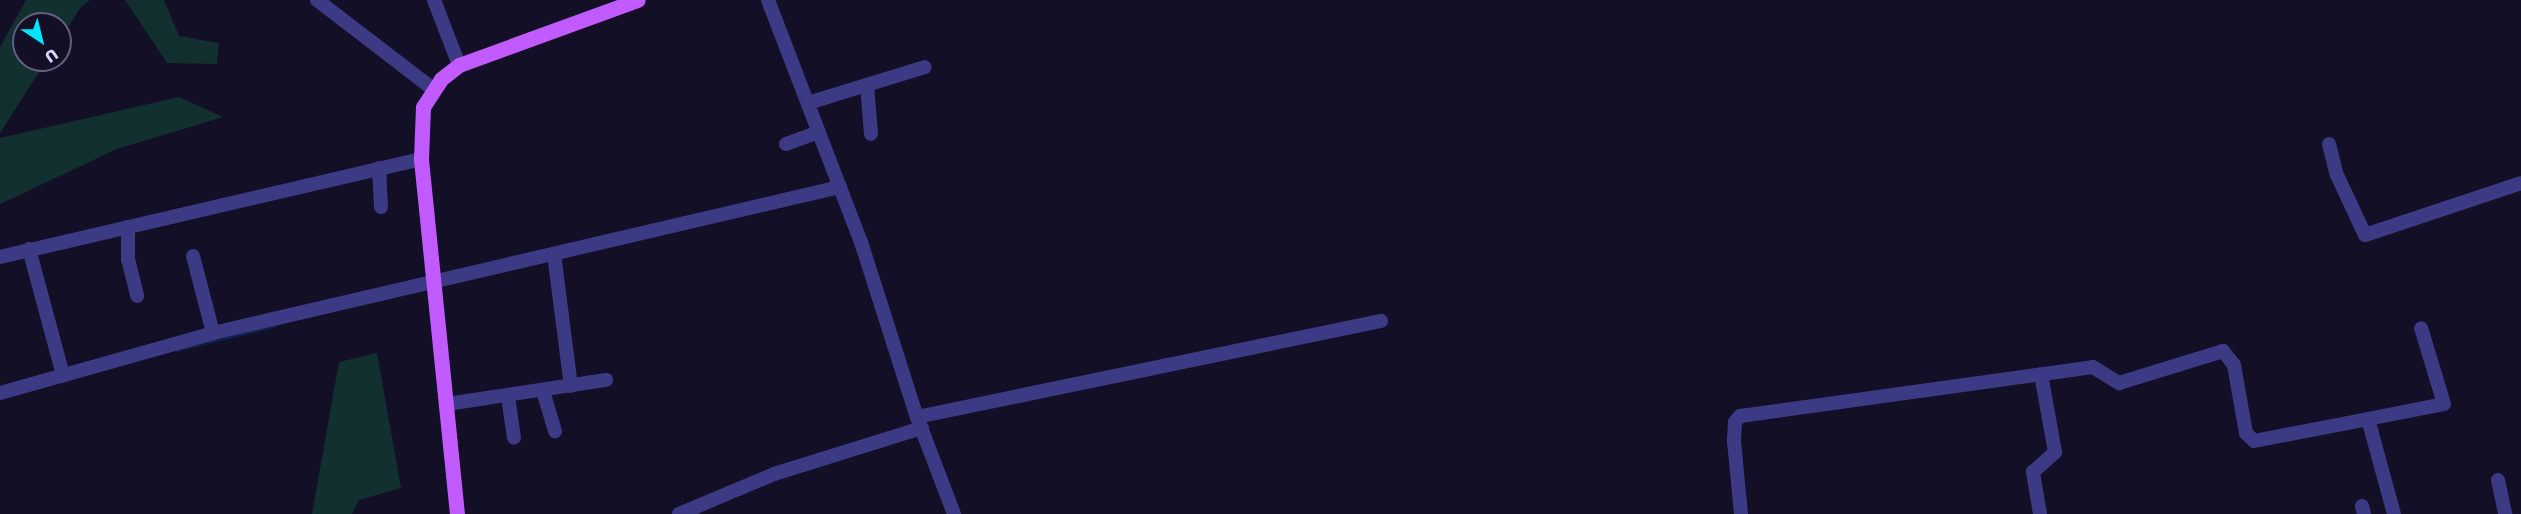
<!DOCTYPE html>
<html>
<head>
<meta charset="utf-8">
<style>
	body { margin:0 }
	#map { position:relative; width:2521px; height:514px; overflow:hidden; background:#130f26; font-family:Rubik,sans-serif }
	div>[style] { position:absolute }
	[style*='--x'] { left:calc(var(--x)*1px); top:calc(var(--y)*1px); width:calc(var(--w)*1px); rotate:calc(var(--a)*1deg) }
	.green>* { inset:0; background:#12302f }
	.stream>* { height:3px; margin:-1.5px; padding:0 1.5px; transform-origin:1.5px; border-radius:1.5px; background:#0c2248 }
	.minor>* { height:14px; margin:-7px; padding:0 7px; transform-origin:7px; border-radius:7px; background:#3d3a85 }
	.major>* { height:15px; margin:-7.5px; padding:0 7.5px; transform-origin:7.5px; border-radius:7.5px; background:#c25bff }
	span { translate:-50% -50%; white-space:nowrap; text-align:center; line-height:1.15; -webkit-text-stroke:4.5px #130f26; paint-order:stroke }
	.north { position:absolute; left:12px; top:12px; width:60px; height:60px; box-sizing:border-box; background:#130f26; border:2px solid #625e7d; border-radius:50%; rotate:145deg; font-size:16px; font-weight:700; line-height:24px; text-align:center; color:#d9d4ff }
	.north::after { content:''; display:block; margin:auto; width:21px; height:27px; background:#00e5ff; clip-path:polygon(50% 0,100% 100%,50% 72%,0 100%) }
</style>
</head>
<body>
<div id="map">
	<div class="green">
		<div style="clip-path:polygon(26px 0,90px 0,81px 7px,60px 39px,60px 24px,24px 24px,24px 60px,47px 60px,0 133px,0 47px)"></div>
		<div style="clip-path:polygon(125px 0,164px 0,179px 36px,219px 43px,217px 64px,167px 63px)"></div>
		<div style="clip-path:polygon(179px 97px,223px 117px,117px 149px,0 204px,0 138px)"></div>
		<div style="clip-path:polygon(377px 353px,401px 488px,359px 500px,352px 514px,312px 514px,339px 362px)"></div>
	</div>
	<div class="stream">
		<div style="--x:176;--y:350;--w:101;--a:-13.8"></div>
	</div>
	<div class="minor">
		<div style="--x:317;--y:0;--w:146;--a:37.5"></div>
		<div style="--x:434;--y:0;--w:70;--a:69"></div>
		<div style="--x:768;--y:0;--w:259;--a:69"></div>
		<div style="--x:861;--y:242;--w:184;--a:72.3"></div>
		<div style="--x:917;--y:417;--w:104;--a:69.1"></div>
		<div style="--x:867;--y:85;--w:49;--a:85.3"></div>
		<div style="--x:808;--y:103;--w:122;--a:-17.1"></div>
		<div style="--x:786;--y:144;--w:35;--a:-20"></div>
		<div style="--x:2329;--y:144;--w:32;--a:76"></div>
		<div style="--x:2337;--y:175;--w:66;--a:65"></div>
		<div style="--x:2365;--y:235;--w:164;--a:-18.4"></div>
		<div style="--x:379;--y:168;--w:39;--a:87"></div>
		<div style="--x:128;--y:227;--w:32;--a:90"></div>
		<div style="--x:128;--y:259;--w:38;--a:76"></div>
		<div style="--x:29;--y:249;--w:131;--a:74.9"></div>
		<div style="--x:554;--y:254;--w:133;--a:82.7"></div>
		<div style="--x:193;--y:256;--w:80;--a:75.4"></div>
		<div style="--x:0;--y:257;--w:432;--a:-13.1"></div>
		<div style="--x:543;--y:391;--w:42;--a:73.3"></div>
		<div style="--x:0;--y:393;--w:221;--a:-15.7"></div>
		<div style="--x:213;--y:333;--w:644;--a:-13.11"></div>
		<div style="--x:508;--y:396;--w:42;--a:81.9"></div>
		<div style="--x:447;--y:404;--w:161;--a:-8.6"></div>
		<div style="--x:917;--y:417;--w:474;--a:-11.7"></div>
		<div style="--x:2368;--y:419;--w:77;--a:-11.2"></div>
		<div style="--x:2444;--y:404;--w:79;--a:-106.8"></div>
		<div style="--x:2498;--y:480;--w:35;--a:78"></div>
		<div style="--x:2362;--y:506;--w:8;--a:76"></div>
		<div style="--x:679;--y:514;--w:103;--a:-22.8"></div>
		<div style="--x:774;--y:474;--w:155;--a:-17.3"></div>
		<div style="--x:1741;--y:514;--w:73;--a:-95.5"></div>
		<div style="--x:1734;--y:441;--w:19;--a:-87"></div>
		<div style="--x:1735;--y:422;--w:8;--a:-50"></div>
		<div style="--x:1740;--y:416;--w:356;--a:-7.9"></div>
		<div style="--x:2093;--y:367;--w:31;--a:32"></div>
		<div style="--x:2119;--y:383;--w:109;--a:-17.1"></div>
		<div style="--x:2223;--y:351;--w:18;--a:52"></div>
		<div style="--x:2234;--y:365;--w:69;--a:80"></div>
		<div style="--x:2246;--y:433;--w:11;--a:45"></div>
		<div style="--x:2254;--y:441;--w:116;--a:-10.9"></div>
		<div style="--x:2368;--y:419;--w:98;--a:74.7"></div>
		<div style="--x:2040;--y:514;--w:43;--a:-99.5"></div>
		<div style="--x:2033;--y:472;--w:30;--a:-42"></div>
		<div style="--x:2055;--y:452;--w:79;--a:-100.2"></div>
	</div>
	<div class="major">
		<div style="--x:457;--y:514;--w:357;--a:-95.8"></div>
		<div style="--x:421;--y:159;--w:52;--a:-87.8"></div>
		<div style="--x:423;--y:107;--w:33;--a:-57"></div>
		<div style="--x:441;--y:79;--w:23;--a:-38"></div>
		<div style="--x:459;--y:65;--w:190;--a:-20"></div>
	</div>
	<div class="north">U</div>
</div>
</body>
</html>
